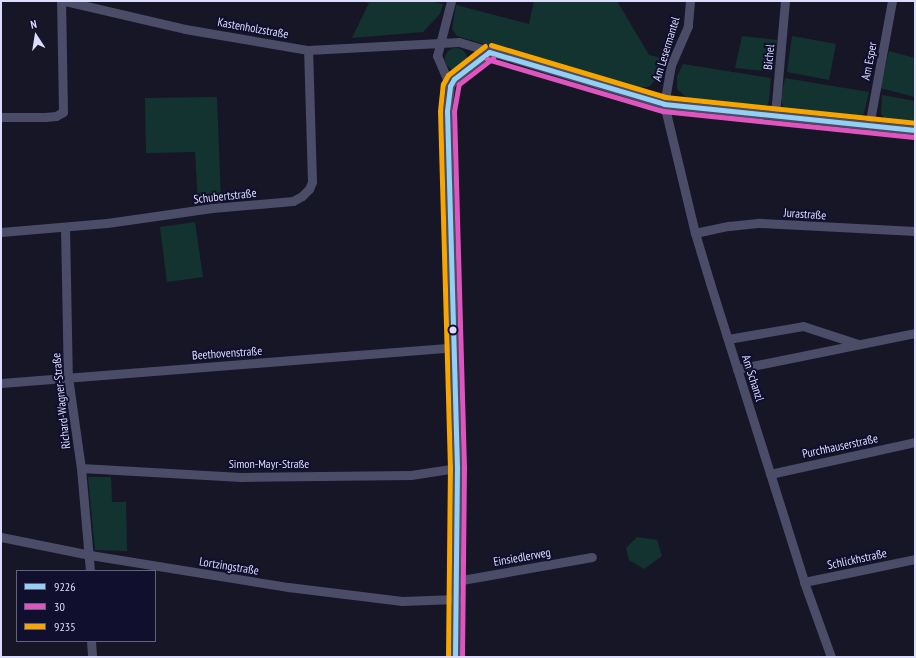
<!DOCTYPE html>
<html>
<head>
<meta charset="utf-8">
<style>
	body { margin:0 }
	#map { position:relative; width:916px; height:658px; overflow:hidden; background:#171627; font-family:"PT Sans Narrow",sans-serif }
	div>[style] { position:absolute }
	[style*='--x'] { left:calc(var(--x)*1px); top:calc(var(--y)*1px); width:calc(var(--w)*1px); rotate:calc(var(--a)*1deg) }
	.green>* { inset:0; background:#133331 }
	.round { border-radius:50% }
	.minor>* { height:9px; margin:-4.5px; padding:0 4.5px; transform-origin:4.5px; border-radius:4.5px; background:#4a4c68 }
	.bus-1>* { height:5px; margin:-2.5px; padding:0 2.5px; transform-origin:2.5px; border-radius:2.5px; background:#93d0f4 }
	.bus-2>* { height:5px; margin:-2.5px; padding:0 2.5px; transform-origin:2.5px; border-radius:2.5px; background:#dd55bd }
	.bus-3>* { height:5px; margin:-2.5px; padding:0 2.5px; transform-origin:2.5px; border-radius:2.5px; background:#f7a600 }
	.dots>* { width:11px; height:11px; translate:-50% -50%; box-sizing:border-box; border:2px solid #110f2e; border-radius:50% }
	span { translate:-50% -50%; white-space:nowrap; text-align:center; line-height:1.15; -webkit-text-stroke:4px #110f2e; paint-order:stroke }
	.street-label { font-size:12px; color:#dcdcff }
	.frame { position:absolute; inset:0; border:2px solid #dcdcff; pointer-events:none }
	.legend { position:absolute; left:16px; top:570px; width:140px; height:72px; box-sizing:border-box; background:#110f2e; border:1px solid #626182; margin:0; padding:5px 7px; list-style:none; font-size:12px; color:#dcdcff }
	.legend li { display:flex; align-items:center; gap:8px; height:20px }
	.legend b { width:20px; border:1px solid #626182 }
	.north { position:absolute; left:16px; top:16px; width:40px; height:40px; -webkit-text-stroke:3px #110f2e; paint-order:stroke; rotate:348deg; font-size:11px; font-weight:700; line-height:16px; text-align:center; color:#dcdcff }
	.north::after { content:''; display:block; margin:auto; width:14px; height:18px; background:#dcdcff; clip-path:polygon(50% 0,100% 100%,50% 72%,0 100%) }
</style>
</head>
<body>
<div id="map">
	<div class="green">
		<div style="clip-path:polygon(360px 1px,429px 1px,443px 4px,440px 14px,423px 32px,352px 38px,369px 3px)"></div>
		<div style="clip-path:polygon(534px 1px,617px 1px,649px 55px,662px 58px,657px 77px,650px 86px,634px 89px,457px 36px,452px 29px,456px 5px,529px 24px)"></div>
		<div style="clip-path:polygon(742px 36px,777px 40px,773px 72px,735px 68px)"></div>
		<div style="clip-path:polygon(792px 36px,836px 44px,829px 80px,787px 72px)"></div>
		<div class="round" style="left:445px;top:48px;width:22px;height:22px"></div>
		<div style="clip-path:polygon(889px 51px,915px 58px,915px 97px,880px 88px)"></div>
		<div style="clip-path:polygon(683px 64px,771px 78px,769px 101px,767px 105px,760px 108px,688px 99px,677px 89px,677px 77px)"></div>
		<div style="clip-path:polygon(785px 78px,869px 92px,864px 113px,861px 119px,849px 119px,797px 112px,783px 107px,781px 99px)"></div>
		<div style="clip-path:polygon(882px 95px,915px 101px,915px 125px,886px 120px,881px 114px)"></div>
		<div style="clip-path:polygon(217px 97px,221px 203px,198px 204px,195px 152px,146px 153px,145px 98px)"></div>
		<div style="clip-path:polygon(195px 222px,203px 277px,167px 282px,160px 227px)"></div>
		<div style="clip-path:polygon(88px 477px,111px 477px,112px 502px,126px 502px,127px 551px,95px 550px)"></div>
		<div style="clip-path:polygon(637px 537px,657px 540px,662px 556px,644px 569px,629px 560px,626px 548px)"></div>
	</div>
	<div class="minor">
		<div style="--x:65;--y:1;--w:123;--a:13.1"></div>
		<div style="--x:185;--y:29;--w:125;--a:9.7"></div>
		<div style="--x:308;--y:50;--w:151;--a:-3"></div>
		<div style="--x:459;--y:42;--w:214;--a:16.8"></div>
		<div style="--x:664;--y:104;--w:252;--a:5.9"></div>
		<div style="--x:690;--y:1;--w:25;--a:95"></div>
		<div style="--x:688;--y:26;--w:43;--a:113.6"></div>
		<div style="--x:671;--y:65;--w:40;--a:100"></div>
		<div style="--x:664;--y:104;--w:133;--a:76.5"></div>
		<div style="--x:695;--y:233;--w:52;--a:73.3"></div>
		<div style="--x:710;--y:283;--w:313;--a:72.5"></div>
		<div style="--x:804;--y:582;--w:80;--a:70.2"></div>
		<div style="--x:450;--y:86;--w:33;--a:-113"></div>
		<div style="--x:437;--y:56;--w:57;--a:-75.7"></div>
		<div style="--x:775;--y:115;--w:114;--a:-85"></div>
		<div style="--x:1;--y:117;--w:44;--a:0"></div>
		<div style="--x:45;--y:117;--w:11;--a:-5"></div>
		<div style="--x:56;--y:116;--w:8;--a:-30"></div>
		<div style="--x:63;--y:112;--w:111;--a:-91"></div>
		<div style="--x:869;--y:126;--w:127;--a:-79.6"></div>
		<div style="--x:65;--y:227;--w:150;--a:88.9"></div>
		<div style="--x:68;--y:377;--w:92;--a:81.9"></div>
		<div style="--x:81;--y:468;--w:103;--a:85"></div>
		<div style="--x:1;--y:232;--w:106;--a:-4.9"></div>
		<div style="--x:107;--y:223;--w:106;--a:-8.1"></div>
		<div style="--x:212;--y:208;--w:81;--a:-4.9"></div>
		<div style="--x:293;--y:201;--w:10;--a:-29"></div>
		<div style="--x:302;--y:196;--w:10;--a:-45"></div>
		<div style="--x:309;--y:189;--w:8;--a:-67"></div>
		<div style="--x:312;--y:182;--w:132;--a:-91.7"></div>
		<div style="--x:695;--y:233;--w:35;--a:-12"></div>
		<div style="--x:729;--y:226;--w:31;--a:-6"></div>
		<div style="--x:760;--y:223;--w:155;--a:3"></div>
		<div style="--x:728;--y:339;--w:76;--a:-9.8"></div>
		<div style="--x:803;--y:326;--w:58;--a:18.1"></div>
		<div style="--x:737;--y:369;--w:182;--a:-11.4"></div>
		<div style="--x:1;--y:383;--w:454;--a:-4.5"></div>
		<div style="--x:81;--y:468;--w:160;--a:3.2"></div>
		<div style="--x:241;--y:477;--w:170;--a:-0.7"></div>
		<div style="--x:411;--y:475;--w:47;--a:-8.7"></div>
		<div style="--x:770;--y:474;--w:148;--a:-12.4"></div>
		<div style="--x:1;--y:537;--w:91;--a:11.4"></div>
		<div style="--x:90;--y:555;--w:201;--a:9.2"></div>
		<div style="--x:288;--y:587;--w:115;--a:7"></div>
		<div style="--x:402;--y:601;--w:54;--a:-2.1"></div>
		<div style="--x:456;--y:581;--w:138;--a:-10"></div>
		<div style="--x:804;--y:582;--w:113;--a:-11.7"></div>
		<div style="--x:91;--y:641;--w:16;--a:86"></div>
		<div style="--x:455;--y:657;--w:189;--a:-89.4"></div>
		<div style="--x:457;--y:468;--w:357;--a:-91.6"></div>
		<div style="--x:447;--y:111;--w:25;--a:-83"></div>
		<div style="--x:450;--y:86;--w:8;--a:-60"></div>
		<div style="--x:454;--y:79;--w:44;--a:-37.6"></div>
	</div>
	<div class="bus-1">
		<div style="--x:489;--y:52;--w:183;--a:16.5"></div>
		<div style="--x:664;--y:104;--w:252;--a:5.9"></div>
		<div style="--x:455;--y:657;--w:189;--a:-89.4"></div>
		<div style="--x:457;--y:468;--w:357;--a:-91.6"></div>
		<div style="--x:447;--y:111;--w:25;--a:-83"></div>
		<div style="--x:450;--y:86;--w:8;--a:-60"></div>
		<div style="--x:454;--y:79;--w:44;--a:-37.6"></div>
	</div>
	<div class="bus-2">
		<div style="--x:487;--y:59;--w:184;--a:16.5"></div>
		<div style="--x:663;--y:111;--w:252;--a:5.9"></div>
		<div style="--x:462;--y:657;--w:189;--a:-89.4"></div>
		<div style="--x:464;--y:468;--w:357;--a:-91.6"></div>
		<div style="--x:454;--y:111;--w:27;--a:-80"></div>
		<div style="--x:459;--y:84;--w:43;--a:-37.4"></div>
	</div>
	<div class="bus-3">
		<div style="--x:491;--y:45;--w:182;--a:16.6"></div>
		<div style="--x:665;--y:97;--w:251;--a:5.9"></div>
		<div style="--x:448;--y:657;--w:189;--a:-89.4"></div>
		<div style="--x:450;--y:468;--w:357;--a:-91.6"></div>
		<div style="--x:440;--y:111;--w:27;--a:-84"></div>
		<div style="--x:443;--y:84;--w:10;--a:-61"></div>
		<div style="--x:448;--y:75;--w:47;--a:-38.1"></div>
	</div>
	<div class="dots">
		<div style="left:453px;top:330px;background:#dcdcff"></div>
	</div>
	<div class="street-label">
		<span style="left:253px;top:28px;rotate:10deg">Kastenholzstraße</span>
		<span style="left:666px;top:49px;rotate:-73deg">Am Lesermantel</span>
		<span style="left:769px;top:57px;rotate:-84deg">Bichel</span>
		<span style="left:869px;top:61px;rotate:-79deg">Am Esper</span>
		<span style="left:225px;top:196px;rotate:-6deg">Schubertstraße</span>
		<span style="left:805px;top:214px;rotate:4deg">Jurastraße</span>
		<span style="left:227px;top:353px;rotate:-4deg">Beethovenstraße</span>
		<span style="left:753px;top:378px;rotate:72deg">Am Schanzl</span>
		<span style="left:61px;top:401px;rotate:-96deg">Richard-Wagner-Straße</span>
		<span style="left:840px;top:446px;rotate:-12deg">Purchhauserstraße</span>
		<span style="left:269px;top:464px">Simon-Mayr-Straße</span>
		<span style="left:522px;top:557px;rotate:-10deg">Einsiedlerweg</span>
		<span style="left:857px;top:559px;rotate:-12deg">Schlickhstraße</span>
		<span style="left:229px;top:566px;rotate:9deg">Lortzingstraße</span>
	</div>
	<div class="frame"></div>
	<ul class="legend">
	<li><b style="height:5px;background:#93d0f4"></b>9226</li>
	<li><b style="height:5px;background:#dd55bd"></b>30</li>
	<li><b style="height:5px;background:#f7a600"></b>9235</li>
	</ul>
	<div class="north">N</div>
</div>
</body>
</html>
